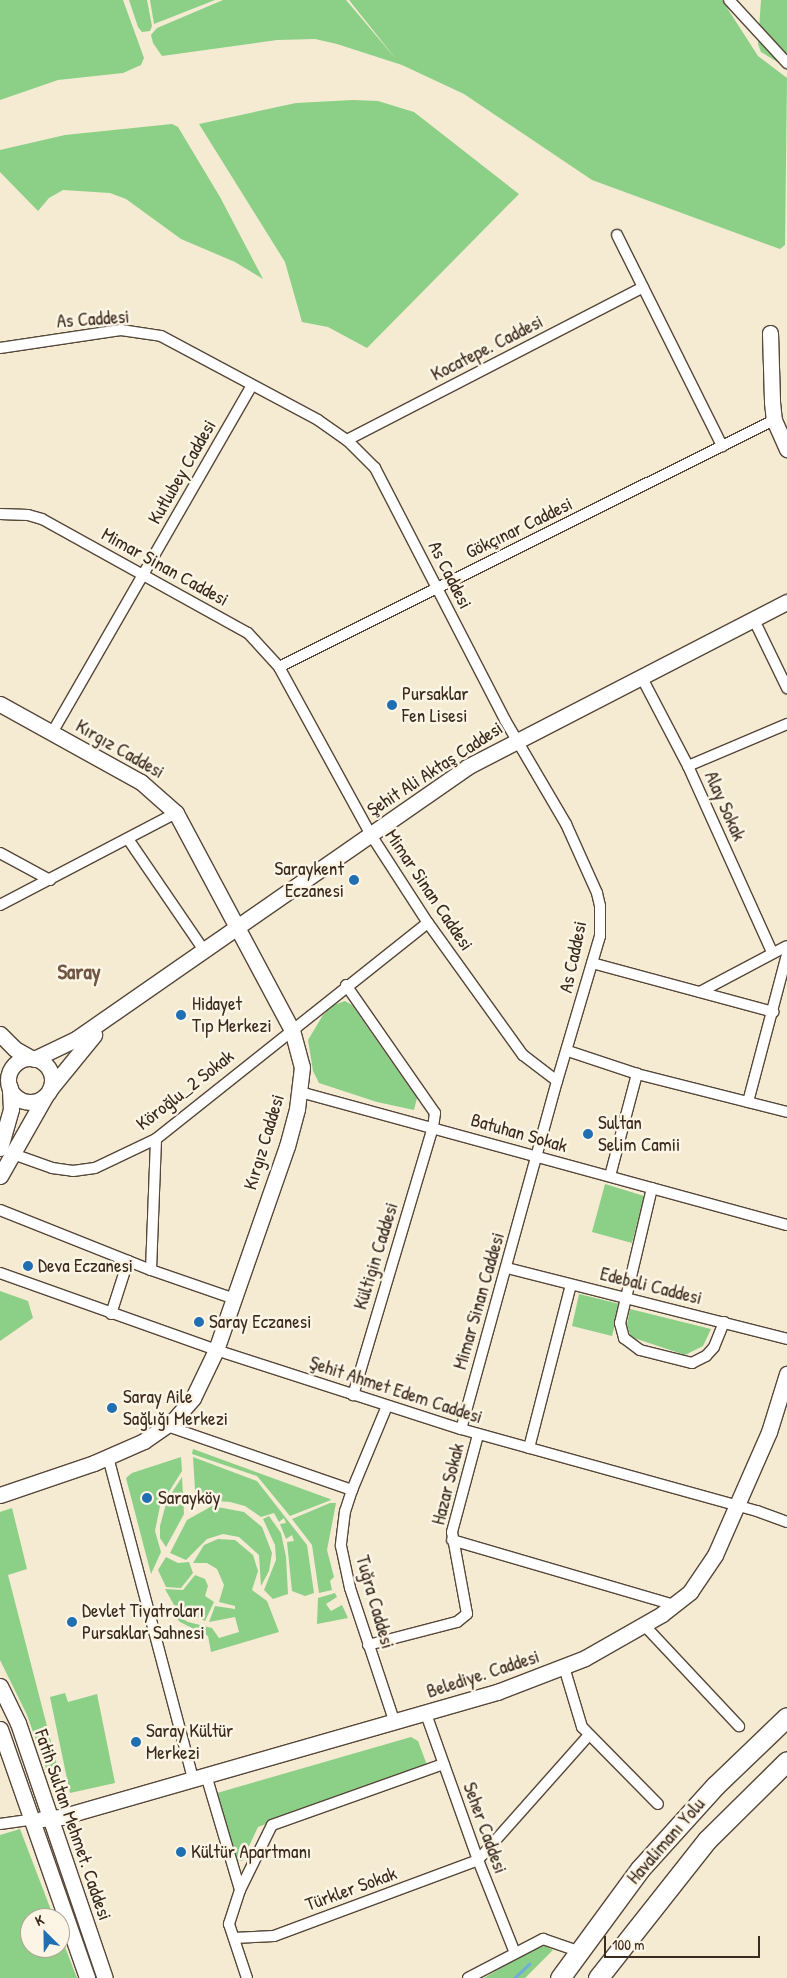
<!DOCTYPE html>
<html>
<head>
<meta charset="utf-8">
<style>
	body { margin:0 }
	#map { position:relative; width:787px; height:1978px; overflow:hidden; background:#f4ebd2; font-family:"Patrick Hand",sans-serif }
	div>[style] { position:absolute }
	[style*='--x'] { left:calc(var(--x)*1px); top:calc(var(--y)*1px); width:calc(var(--w)*1px); rotate:calc(var(--a)*1deg) }
	.green>* { inset:0; background:#8ccf87 }
	.stream>* { height:3px; margin:-1.5px; padding:0 1.5px; transform-origin:1.5px; border-radius:1.5px; background:#6eabdf }
	.roads { filter:drop-shadow(1px 0 #574739) drop-shadow(-1px 0 #574739) drop-shadow(0 1px #574739) drop-shadow(0 -1px #574739) }
	.street>* { height:10px; margin:-5px; padding:0 5px; transform-origin:5px; border-radius:5px; background:#fff }
	.secondary>* { height:15px; margin:-7.5px; padding:0 7.5px; transform-origin:7.5px; border-radius:7.5px; background:#fff }
	.secondary>.ring { margin:-7.5px; padding:0; box-sizing:content-box; background:none; border:15px solid #fff; border-radius:50% }
	.highway>* { height:19px; margin:-9.5px; padding:0 9.5px; transform-origin:9.5px; border-radius:9.5px; background:#fff }
	.dots>* { width:14px; height:14px; translate:-50% -50%; box-sizing:border-box; border:2px solid #fcf5e5; border-radius:50% }
	span { translate:-50% -50%; white-space:nowrap; text-align:center; line-height:1.15; -webkit-text-stroke:5px #fcf5e5; paint-order:stroke }
	.street-label { font-size:19px; color:#3b2a1e }
	.poi-label { font-size:19px; color:#3b2a1e }
	.left { translate:0 -50%; text-align:left }
	.right { translate:-100% -50%; text-align:right }
	.quarter-label { font-size:21px; color:#705644; font-weight:700 }
	.north { position:absolute; left:20px; top:1908px; width:50px; height:50px; box-sizing:border-box; background:#fcf5e5; border:1px solid #afa495; border-radius:50%; rotate:337deg; font-size:14px; font-weight:700; line-height:20px; text-align:center; color:#3b2a1e }
	.north::after { content:''; display:block; margin:auto; width:18px; height:22px; background:#1f6fb2; clip-path:polygon(50% 0,100% 100%,50% 72%,0 100%) }
	.scale { position:absolute; left:604px; top:1936px; width:156px; height:22px; box-sizing:border-box; border:2px solid #3b2a1e; border-top:0; padding-left:6px; font-size:15px; line-height:18px; white-space:nowrap; color:#3b2a1e; -webkit-text-stroke:4px #fcf5e5; paint-order:stroke }
</style>
</head>
<body>
<div id="map">
	<div class="green">
		<div style="clip-path:polygon(0 0,123px 0,144px 58px,141px 65px,123px 73px,58px 80px,0 100px)"></div>
		<div style="clip-path:polygon(129px 0,147px 0,152px 26px,150px 31px,142px 32px,138px 27px)"></div>
		<div style="clip-path:polygon(150px 0,215px 0,154px 24px)"></div>
		<div style="clip-path:polygon(223px 0,346px 0,396px 59px,349px 0,722px 0,758px 56px,787px 78px,785px 245px,780px 249px,592px 180px,464px 94px,402px 65px,337px 44px,315px 39px,277px 40px,162px 56px,153px 43px,151px 35px,157px 28px)"></div>
		<div style="clip-path:polygon(761px 0,787px 0,787px 68px,761px 52px,758px 44px)"></div>
		<div style="clip-path:polygon(353px 100px,378px 101px,414px 112px,519px 194px,367px 348px,328px 327px,302px 322px,285px 262px,199px 124px,296px 103px)"></div>
		<div style="clip-path:polygon(172px 124px,178px 127px,220px 197px,263px 279px,235px 262px,181px 239px,126px 199px,110px 193px,63px 190px,49px 198px,38px 211px,0 172px,0 150px,65px 135px)"></div>
		<div style="clip-path:polygon(345px 1001px,352px 1005px,417px 1098px,414px 1110px,377px 1102px,319px 1083px,313px 1071px,308px 1040px,323px 1015px,334px 1005px)"></div>
		<div style="clip-path:polygon(605px 1184px,644px 1196px,632px 1243px,592px 1232px)"></div>
		<div style="clip-path:polygon(0 1291px,28px 1301px,33px 1318px,0 1341px)"></div>
		<div style="clip-path:polygon(579px 1294px,620px 1304px,612px 1336px,572px 1326px)"></div>
		<div style="clip-path:polygon(630px 1309px,711px 1329px,703px 1346px,685px 1355px,631px 1337px,627px 1325px)"></div>
		<div style="clip-path:polygon(193px 1449px,330px 1499px,331px 1500px,290px 1516px,257px 1476px,192px 1454px)"></div>
		<div style="clip-path:polygon(181px 1457px,182px 1471px,160px 1506px,155px 1531px,161px 1552px,151px 1574px,126px 1478px,132px 1473px)"></div>
		<div style="clip-path:polygon(193px 1457px,257px 1481px,307px 1545px,314px 1593px,305px 1596px,292px 1591px,287px 1542px,294px 1541px,292px 1535px,286px 1539px,280px 1524px,286px 1523px,284px 1518px,279px 1522px,274px 1513px,261px 1517px,245px 1506px,230px 1502px,217px 1501px,196px 1506px)"></div>
		<div style="clip-path:polygon(182px 1477px,184px 1514px,166px 1547px,160px 1538px,160px 1526px,167px 1500px)"></div>
		<div style="clip-path:polygon(330px 1503px,336px 1503px,327px 1550px,334px 1577px,330px 1581px,332px 1590px,319px 1593px,312px 1545px,292px 1519px)"></div>
		<div style="clip-path:polygon(212px 1506px,244px 1512px,262px 1527px,272px 1553px,269px 1571px,261px 1586px,259px 1555px,239px 1537px,223px 1534px,207px 1539px,186px 1560px,170px 1553px,187px 1520px)"></div>
		<div style="clip-path:polygon(12px 1508px,27px 1569px,8px 1575px,66px 1800px,58px 1802px,27px 1715px,0 1660px,0 1512px)"></div>
		<div style="clip-path:polygon(269px 1516px,281px 1533px,286px 1557px,288px 1594px,273px 1599px,264px 1590px,276px 1560px,275px 1545px,263px 1519px)"></div>
		<div style="clip-path:polygon(218px 1539px,235px 1540px,253px 1555px,258px 1571px,252px 1590px,267px 1601px,279px 1632px,211px 1652px,208px 1636px,180px 1622px,172px 1613px,188px 1622px,212px 1628px,219px 1638px,239px 1632px,235px 1617px,209px 1622px,215px 1606px,235px 1609px,235px 1606px,219px 1602px,224px 1585px,217px 1569px,207px 1563px,193px 1563px,204px 1545px)"></div>
		<div style="clip-path:polygon(166px 1557px,178px 1563px,189px 1562px,193px 1573px,181px 1588px,166px 1587px,158px 1570px)"></div>
		<div style="clip-path:polygon(195px 1575px,205px 1579px,208px 1586px,205px 1596px,214px 1602px,205px 1621px,174px 1605px,165px 1589px,183px 1590px)"></div>
		<div style="clip-path:polygon(335px 1593px,337px 1597px,326px 1604px,331px 1611px,342px 1605px,348px 1618px,317px 1624px,318px 1598px)"></div>
		<div style="clip-path:polygon(65px 1693px,68px 1702px,97px 1694px,115px 1783px,70px 1793px,50px 1697px)"></div>
		<div style="clip-path:polygon(411px 1737px,418px 1741px,427px 1765px,258px 1827px,242px 1861px,231px 1860px,212px 1798px,217px 1793px)"></div>
		<div style="clip-path:polygon(20px 1829px,54px 1918px,30px 1918px,30px 1948px,60px 1948px,60px 1934px,77px 1978px,0 1978px,0 1835px)"></div>
		<div style="clip-path:polygon(541px 1944px,553px 1950px,525px 1978px,484px 1978px)"></div>
	</div>
	<div class="stream">
		<div style="--x:514;--y:1978;--w:21;--a:-43"></div>
	</div>
	<div class="roads">
		<div class="street">
			<div style="--x:729;--y:0;--w:86;--a:47.4"></div>
			<div style="--x:617;--y:235;--w:236;--a:63.5"></div>
			<div style="--x:0;--y:348;--w:122;--a:-8.5"></div>
			<div style="--x:121;--y:330;--w:40;--a:8.5"></div>
			<div style="--x:161;--y:336;--w:178;--a:28.1"></div>
			<div style="--x:318;--y:420;--w:35;--a:35"></div>
			<div style="--x:347;--y:440;--w:40;--a:45"></div>
			<div style="--x:375;--y:468;--w:284;--a:62.7"></div>
			<div style="--x:505;--y:720;--w:121;--a:59.6"></div>
			<div style="--x:566;--y:824;--w:76;--a:65.8"></div>
			<div style="--x:597;--y:893;--w:13;--a:77"></div>
			<div style="--x:600;--y:906;--w:30;--a:90"></div>
			<div style="--x:600;--y:936;--w:151;--a:106.5"></div>
			<div style="--x:347;--y:440;--w:333;--a:-27.3"></div>
			<div style="--x:0;--y:514;--w:28;--a:2"></div>
			<div style="--x:28;--y:515;--w:15;--a:16"></div>
			<div style="--x:42;--y:519;--w:235;--a:29"></div>
			<div style="--x:248;--y:633;--w:46;--a:47.6"></div>
			<div style="--x:279;--y:667;--w:192;--a:61.3"></div>
			<div style="--x:371;--y:835;--w:105;--a:57.1"></div>
			<div style="--x:428;--y:923;--w:163;--a:54.3"></div>
			<div style="--x:523;--y:1055;--w:43;--a:37.4"></div>
			<div style="--x:557;--y:1081;--w:361;--a:105.4"></div>
			<div style="--x:754;--y:620;--w:76;--a:64.1"></div>
			<div style="--x:279;--y:667;--w:553;--a:-26.52"></div>
			<div style="--x:642;--y:678;--w:99;--a:62.4"></div>
			<div style="--x:688;--y:766;--w:204;--a:65.7"></div>
			<div style="--x:52;--y:733;--w:401;--a:-60.1"></div>
			<div style="--x:688;--y:766;--w:108;--a:-23"></div>
			<div style="--x:128;--y:839;--w:137;--a:55.7"></div>
			<div style="--x:0;--y:853;--w:57;--a:28.4"></div>
			<div style="--x:0;--y:905;--w:199;--a:-27.6"></div>
			<div style="--x:592;--y:963;--w:188;--a:15.1"></div>
			<div style="--x:346;--y:985;--w:156;--a:55.2"></div>
			<div style="--x:435;--y:1113;--w:14;--a:98"></div>
			<div style="--x:433;--y:1127;--w:280;--a:106.6"></div>
			<div style="--x:700;--y:992;--w:98;--a:-27.9"></div>
			<div style="--x:568;--y:1051;--w:73;--a:18.4"></div>
			<div style="--x:637;--y:1074;--w:155;--a:14.2"></div>
			<div style="--x:300;--y:1092;--w:505;--a:15.28"></div>
			<div style="--x:748;--y:1102;--w:153;--a:-75.2"></div>
			<div style="--x:13;--y:1154;--w:41;--a:19.7"></div>
			<div style="--x:52;--y:1168;--w:21;--a:8"></div>
			<div style="--x:73;--y:1171;--w:22;--a:-8"></div>
			<div style="--x:95;--y:1168;--w:68;--a:-25.4"></div>
			<div style="--x:156;--y:1139;--w:347;--a:-38.5"></div>
			<div style="--x:610;--y:1176;--w:106;--a:-75.2"></div>
			<div style="--x:652;--y:1188;--w:139;--a:103.3"></div>
			<div style="--x:620;--y:1323;--w:16;--a:75"></div>
			<div style="--x:624;--y:1338;--w:20;--a:37"></div>
			<div style="--x:640;--y:1350;--w:54;--a:14"></div>
			<div style="--x:692;--y:1363;--w:16;--a:-27"></div>
			<div style="--x:706;--y:1356;--w:12;--a:-48"></div>
			<div style="--x:714;--y:1347;--w:27;--a:-68"></div>
			<div style="--x:0;--y:1210;--w:162;--a:21.7"></div>
			<div style="--x:151;--y:1270;--w:86;--a:19.1"></div>
			<div style="--x:507;--y:1268;--w:289;--a:14.2"></div>
			<div style="--x:151;--y:1270;--w:131;--a:-87.8"></div>
			<div style="--x:0;--y:1273;--w:229;--a:19.6"></div>
			<div style="--x:216;--y:1350;--w:257;--a:17.9"></div>
			<div style="--x:461;--y:1429;--w:307;--a:15.5"></div>
			<div style="--x:757;--y:1511;--w:32;--a:20"></div>
			<div style="--x:111;--y:1314;--w:56;--a:-72.2"></div>
			<div style="--x:387;--y:1406;--w:91;--a:112.6"></div>
			<div style="--x:352;--y:1490;--w:22;--a:108"></div>
			<div style="--x:345;--y:1511;--w:35;--a:97"></div>
			<div style="--x:341;--y:1546;--w:43;--a:77.9"></div>
			<div style="--x:350;--y:1588;--w:142;--a:71.6"></div>
			<div style="--x:167;--y:1426;--w:196;--a:19.1"></div>
			<div style="--x:529;--y:1448;--w:168;--a:-75.6"></div>
			<div style="--x:108;--y:1457;--w:333;--a:75.2"></div>
			<div style="--x:452;--y:1540;--w:231;--a:16.3"></div>
			<div style="--x:644;--y:1625;--w:139;--a:46.8"></div>
			<div style="--x:368;--y:1645;--w:92;--a:-14.5"></div>
			<div style="--x:457;--y:1622;--w:13;--a:-39"></div>
			<div style="--x:467;--y:1614;--w:83;--a:-100.4"></div>
			<div style="--x:452;--y:1532;--w:100;--a:-75"></div>
			<div style="--x:564;--y:1667;--w:63;--a:73.3"></div>
			<div style="--x:582;--y:1727;--w:108;--a:45.4"></div>
			<div style="--x:426;--y:1714;--w:155;--a:70.4"></div>
			<div style="--x:478;--y:1860;--w:100;--a:68.3"></div>
			<div style="--x:206;--y:1775;--w:120;--a:73.5"></div>
			<div style="--x:240;--y:1890;--w:36;--a:108"></div>
			<div style="--x:229;--y:1924;--w:57;--a:71.6"></div>
			<div style="--x:0;--y:1824;--w:36;--a:-8"></div>
			<div style="--x:240;--y:1890;--w:72;--a:-63.8"></div>
			<div style="--x:272;--y:1825;--w:182;--a:-19.6"></div>
			<div style="--x:234;--y:1938;--w:40;--a:-2.9"></div>
			<div style="--x:274;--y:1936;--w:218;--a:-20.4"></div>
			<div style="--x:478;--y:1860;--w:166;--a:-48.4"></div>
			<div style="--x:468;--y:1978;--w:85;--a:-27.5"></div>
			<div style="--x:543;--y:1939;--w:36;--a:19"></div>
		</div>
		<div class="secondary">
			<div style="--x:770;--y:333;--w:69;--a:88.3"></div>
			<div style="--x:772;--y:402;--w:18;--a:84"></div>
			<div style="--x:774;--y:420;--w:32;--a:66"></div>
			<div style="--x:0;--y:704;--w:161;--a:29"></div>
			<div style="--x:141;--y:782;--w:47;--a:41.5"></div>
			<div style="--x:176;--y:813;--w:246;--a:61.9"></div>
			<div style="--x:292;--y:1030;--w:38;--a:75"></div>
			<div style="--x:302;--y:1067;--w:42;--a:96.8"></div>
			<div style="--x:297;--y:1109;--w:38;--a:105"></div>
			<div style="--x:287;--y:1146;--w:216;--a:109.2"></div>
			<div style="--x:216;--y:1350;--w:53;--a:115.6"></div>
			<div style="--x:193;--y:1398;--w:29;--a:131"></div>
			<div style="--x:174;--y:1420;--w:37;--a:145"></div>
			<div style="--x:144;--y:1441;--w:55;--a:156.3"></div>
			<div style="--x:94;--y:1463;--w:99;--a:161.2"></div>
			<div style="--x:0;--y:1034;--w:21;--a:45"></div>
			<div style="--x:15;--y:1049;--w:18;--a:29"></div>
			<div class="ring" style="left:8px;top:1058px;width:29px;height:29px"></div>
			<div style="--x:34;--y:1059;--w:47;--a:-25.5"></div>
			<div style="--x:76;--y:1039;--w:476;--a:-34.8"></div>
			<div style="--x:467;--y:767;--w:360;--a:-27.3"></div>
			<div style="--x:50;--y:1089;--w:70;--a:-50.8"></div>
			<div style="--x:0;--y:1148;--w:41;--a:-74.2"></div>
			<div style="--x:11;--y:1109;--w:22;--a:-93"></div>
			<div style="--x:0;--y:1176;--w:93;--a:-60.4"></div>
			<div style="--x:0;--y:1686;--w:41;--a:64.1"></div>
			<div style="--x:18;--y:1723;--w:269;--a:71.2"></div>
			<div style="--x:0;--y:1729;--w:264;--a:70.7"></div>
			<div style="--x:42;--y:1819;--w:19;--a:-6"></div>
			<div style="--x:61;--y:1817;--w:454;--a:-16"></div>
			<div style="--x:497;--y:1692;--w:94;--a:-21.1"></div>
			<div style="--x:585;--y:1658;--w:89;--a:-29.7"></div>
			<div style="--x:662;--y:1614;--w:36;--a:-38"></div>
			<div style="--x:690;--y:1592;--w:45;--a:-56"></div>
			<div style="--x:715;--y:1555;--w:134;--a:-66.3"></div>
			<div style="--x:769;--y:1432;--w:61;--a:-72.8"></div>
		</div>
		<div class="highway">
			<div style="--x:560;--y:1978;--w:135;--a:-53.7"></div>
			<div style="--x:640;--y:1869;--w:113;--a:-47.9"></div>
			<div style="--x:716;--y:1785;--w:98;--a:-43.8"></div>
			<div style="--x:598;--y:1978;--w:176;--a:-51.7"></div>
			<div style="--x:707;--y:1840;--w:112;--a:-44.6"></div>
		</div>
	</div>
	<div class="dots">
		<div style="left:392px;top:705px;background:#1f6fb2"></div>
		<div style="left:354px;top:880px;background:#1f6fb2"></div>
		<div style="left:181px;top:1015px;background:#1f6fb2"></div>
		<div style="left:588px;top:1134px;background:#1f6fb2"></div>
		<div style="left:28px;top:1266px;background:#1f6fb2"></div>
		<div style="left:199px;top:1322px;background:#1f6fb2"></div>
		<div style="left:112px;top:1408px;background:#1f6fb2"></div>
		<div style="left:147px;top:1498px;background:#1f6fb2"></div>
		<div style="left:72px;top:1622px;background:#1f6fb2"></div>
		<div style="left:136px;top:1742px;background:#1f6fb2"></div>
		<div style="left:181px;top:1852px;background:#1f6fb2"></div>
	</div>
	<div class="street-label">
		<span style="left:93px;top:319px;rotate:-4deg">As Caddesi</span>
		<span style="left:487px;top:348px;rotate:-27deg">Kocatepe. Caddesi</span>
		<span style="left:182px;top:472px;rotate:-60deg">Kutlubey Caddesi</span>
		<span style="left:519px;top:528px;rotate:-26deg">Gökçınar Caddesi</span>
		<span style="left:165px;top:567px;rotate:29deg">Mimar Sinan Caddesi</span>
		<span style="left:450px;top:575px;rotate:63deg">As Caddesi</span>
		<span style="left:120px;top:749px;rotate:30deg">Kırgız Caddesi</span>
		<span style="left:435px;top:769px;rotate:-33deg">Şehit Ali Aktaş Caddesi</span>
		<span style="left:725px;top:806px;rotate:66deg">Alay Sokak</span>
		<span style="left:429px;top:890px;rotate:56deg">Mimar Sinan Caddesi</span>
		<span style="left:573px;top:957px;rotate:-78deg">As Caddesi</span>
		<span style="left:185px;top:1090px;rotate:-38deg">Köroğlu_2 Sokak</span>
		<span style="left:519px;top:1133px;rotate:16deg">Batuhan Sokak</span>
		<span style="left:264px;top:1142px;rotate:-73deg">Kırgız Caddesi</span>
		<span style="left:376px;top:1256px;rotate:-73deg">Kültigin Caddesi</span>
		<span style="left:651px;top:1286px;rotate:14deg">Edebali Caddesi</span>
		<span style="left:479px;top:1301px;rotate:-74deg">Mimar Sinan Caddesi</span>
		<span style="left:396px;top:1390px;rotate:18deg">Şehit Ahmet Edem Caddesi</span>
		<span style="left:448px;top:1484px;rotate:-76deg">Hazar Sokak</span>
		<span style="left:375px;top:1602px;rotate:74deg">Tuğra Caddesi</span>
		<span style="left:483px;top:1674px;rotate:-18deg">Belediye. Caddesi</span>
		<span style="left:73px;top:1825px;rotate:71deg">Fatih Sultan Mehmet. Caddesi</span>
		<span style="left:485px;top:1828px;rotate:70deg">Seher Caddesi</span>
		<span style="left:666px;top:1841px;rotate:-49deg">Havalimanı Yolu</span>
		<span style="left:351px;top:1889px;rotate:-20deg">Türkler Sokak</span>
	</div>
	<div class="poi-label">
		<span class="left" style="left:402px;top:705px">Pursaklar<br>Fen Lisesi</span>
		<span class="right" style="left:344px;top:880px">Saraykent<br>Eczanesi</span>
		<span class="left" style="left:192px;top:1015px">Hidayet<br>Tıp Merkezi</span>
		<span class="left" style="left:598px;top:1134px">Sultan<br>Selim Camii</span>
		<span class="left" style="left:38px;top:1266px">Deva Eczanesi</span>
		<span class="left" style="left:209px;top:1322px">Saray Eczanesi</span>
		<span class="left" style="left:123px;top:1408px">Saray Aile<br>Sağlığı Merkezi</span>
		<span class="left" style="left:158px;top:1498px">Sarayköy</span>
		<span class="left" style="left:82px;top:1622px">Devlet Tiyatroları<br>Pursaklar Sahnesi</span>
		<span class="left" style="left:146px;top:1742px">Saray Kültür<br>Merkezi</span>
		<span class="left" style="left:191px;top:1852px">Kültür Apartmanı</span>
	</div>
	<div class="quarter-label">
		<span style="left:79px;top:972px">Saray</span>
	</div>
	<div class="north">K</div>
	<div class="scale">100 m</div>
</div>
</body>
</html>
